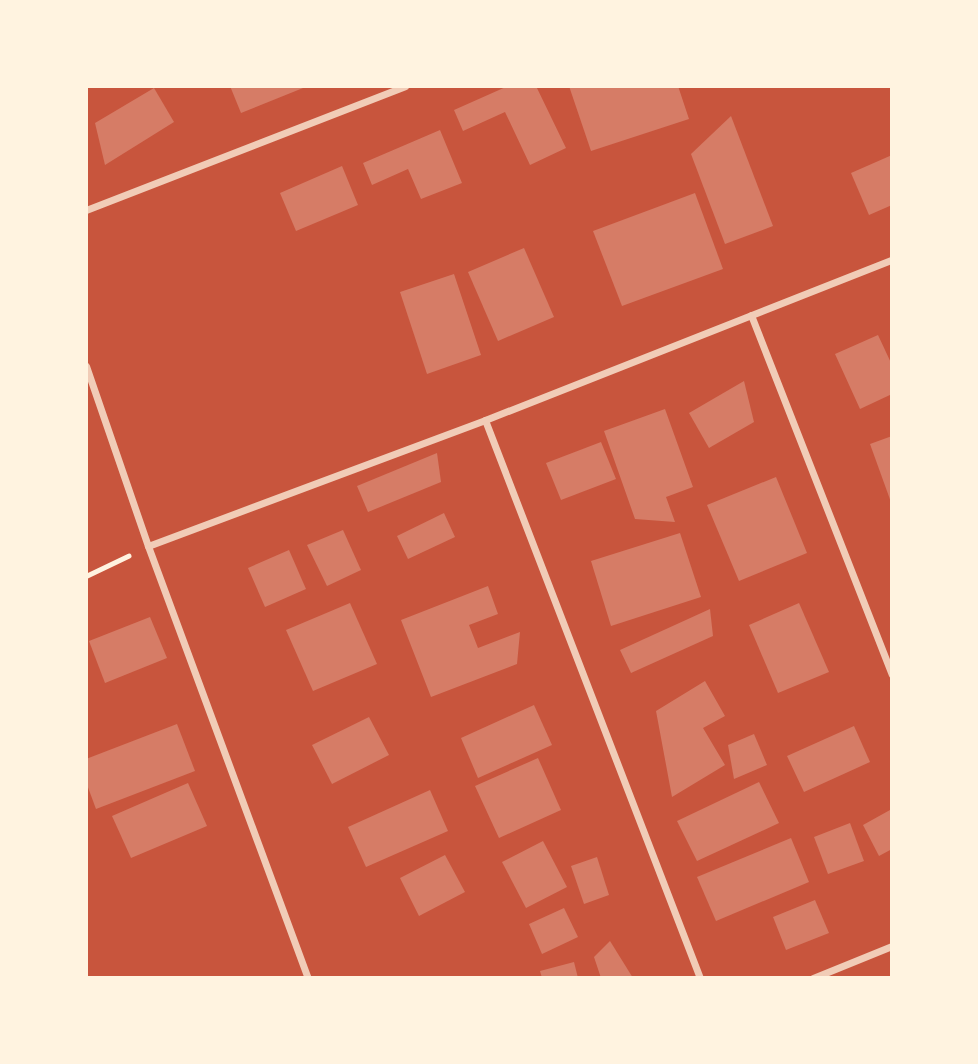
<!DOCTYPE html>
<html>
<head>
<meta charset="utf-8">
<style>
	body { margin:0 }
	#map { position:relative; width:978px; height:1064px; overflow:hidden; background:#c8553d; font-family:"DM Sans",sans-serif }
	div>[style] { position:absolute }
	[style*='--x'] { left:calc(var(--x)*1px); top:calc(var(--y)*1px); width:calc(var(--w)*1px); rotate:calc(var(--a)*1deg) }
	.building>* { inset:0; background:#d67c66 }
	.path>* { height:4.5px; margin:-2.25px; padding:0 2.25px; transform-origin:2.25px; border-radius:2.25px; background:#fff3e0 }
	.minor>* { height:7px; margin:-3.5px; padding:0 3.5px; transform-origin:3.5px; border-radius:3.5px; background:#f1ccb7 }
	span { translate:-50% -50%; white-space:nowrap; text-align:center; line-height:1.15; -webkit-text-stroke:7px #fff3e0; paint-order:stroke }
	.frame { position:absolute; inset:0; border:88px solid #fff3e0; pointer-events:none }
</style>
</head>
<body>
<div id="map">
	<div class="building">
		<div style="clip-path:polygon(230px 86px,308px 86px,241px 113px)"></div>
		<div style="clip-path:polygon(508px 86px,536px 86px,566px 148px,530px 165px,505px 112px,463px 131px,454px 110px)"></div>
		<div style="clip-path:polygon(569px 86px,678px 86px,689px 119px,591px 151px)"></div>
		<div style="clip-path:polygon(154px 88px,174px 122px,105px 165px,95px 123px)"></div>
		<div style="clip-path:polygon(731px 116px,773px 226px,725px 244px,691px 154px)"></div>
		<div style="clip-path:polygon(440px 130px,462px 183px,421px 199px,408px 169px,372px 185px,363px 163px)"></div>
		<div style="clip-path:polygon(892px 155px,892px 205px,869px 215px,851px 173px)"></div>
		<div style="clip-path:polygon(342px 166px,358px 205px,296px 231px,280px 193px)"></div>
		<div style="clip-path:polygon(695px 193px,723px 269px,622px 306px,593px 231px)"></div>
		<div style="clip-path:polygon(524px 248px,554px 317px,498px 341px,468px 272px)"></div>
		<div style="clip-path:polygon(454px 274px,481px 355px,427px 374px,400px 292px)"></div>
		<div style="clip-path:polygon(878px 335px,892px 365px,892px 394px,860px 409px,835px 354px)"></div>
		<div style="clip-path:polygon(744px 381px,754px 422px,709px 448px,689px 413px)"></div>
		<div style="clip-path:polygon(665px 409px,693px 487px,666px 497px,675px 522px,635px 519px,604px 431px)"></div>
		<div style="clip-path:polygon(892px 436px,892px 505px,870px 444px)"></div>
		<div style="clip-path:polygon(601px 442px,616px 479px,561px 500px,546px 463px)"></div>
		<div style="clip-path:polygon(437px 453px,441px 482px,368px 512px,357px 486px)"></div>
		<div style="clip-path:polygon(776px 477px,807px 553px,739px 581px,707px 505px)"></div>
		<div style="clip-path:polygon(444px 513px,455px 537px,408px 559px,397px 536px)"></div>
		<div style="clip-path:polygon(343px 530px,361px 570px,327px 586px,307px 545px)"></div>
		<div style="clip-path:polygon(680px 533px,701px 597px,611px 626px,591px 561px)"></div>
		<div style="clip-path:polygon(289px 550px,306px 589px,265px 607px,248px 568px)"></div>
		<div style="clip-path:polygon(488px 586px,498px 614px,469px 625px,478px 648px,520px 632px,517px 664px,431px 697px,401px 620px)"></div>
		<div style="clip-path:polygon(350px 603px,377px 664px,313px 691px,286px 630px)"></div>
		<div style="clip-path:polygon(799px 603px,829px 672px,778px 693px,749px 625px)"></div>
		<div style="clip-path:polygon(710px 609px,713px 636px,631px 673px,620px 650px)"></div>
		<div style="clip-path:polygon(150px 617px,167px 658px,105px 683px,89px 641px)"></div>
		<div style="clip-path:polygon(705px 681px,725px 716px,703px 728px,725px 765px,672px 797px,656px 711px)"></div>
		<div style="clip-path:polygon(534px 705px,552px 745px,478px 778px,461px 738px)"></div>
		<div style="clip-path:polygon(369px 717px,389px 755px,332px 784px,312px 745px)"></div>
		<div style="clip-path:polygon(177px 724px,195px 771px,96px 809px,86px 782px,86px 759px)"></div>
		<div style="clip-path:polygon(854px 726px,870px 762px,804px 792px,787px 756px)"></div>
		<div style="clip-path:polygon(754px 734px,767px 765px,734px 779px,728px 745px)"></div>
		<div style="clip-path:polygon(538px 758px,561px 810px,499px 838px,475px 786px)"></div>
		<div style="clip-path:polygon(759px 782px,779px 823px,697px 861px,677px 821px)"></div>
		<div style="clip-path:polygon(188px 783px,207px 826px,131px 858px,112px 816px)"></div>
		<div style="clip-path:polygon(430px 790px,448px 831px,366px 867px,348px 827px)"></div>
		<div style="clip-path:polygon(890px 810px,892px 849px,879px 856px,863px 825px)"></div>
		<div style="clip-path:polygon(850px 823px,864px 861px,828px 874px,814px 837px)"></div>
		<div style="clip-path:polygon(791px 838px,809px 882px,716px 921px,697px 877px)"></div>
		<div style="clip-path:polygon(543px 841px,567px 887px,526px 908px,502px 862px)"></div>
		<div style="clip-path:polygon(445px 855px,465px 892px,419px 916px,400px 878px)"></div>
		<div style="clip-path:polygon(597px 857px,609px 895px,584px 904px,571px 866px)"></div>
		<div style="clip-path:polygon(815px 900px,829px 933px,786px 950px,773px 917px)"></div>
		<div style="clip-path:polygon(564px 908px,578px 937px,542px 954px,529px 924px)"></div>
		<div style="clip-path:polygon(610px 941px,633px 978px,601px 978px,594px 957px)"></div>
		<div style="clip-path:polygon(574px 962px,578px 978px,542px 978px,540px 971px)"></div>
	</div>
	<div class="path">
		<div style="--x:86;--y:576;--w:47;--a:-25.5"></div>
	</div>
	<div class="minor">
		<div style="--x:86;--y:210;--w:342;--a:-21.2"></div>
		<div style="--x:751;--y:315;--w:386;--a:68.6"></div>
		<div style="--x:86;--y:366;--w:190;--a:71"></div>
		<div style="--x:148;--y:546;--w:461;--a:69.7"></div>
		<div style="--x:485;--y:420;--w:598;--a:68.93"></div>
		<div style="--x:148;--y:546;--w:360;--a:-20.5"></div>
		<div style="--x:485;--y:420;--w:437;--a:-21.5"></div>
		<div style="--x:813;--y:978;--w:85;--a:-22.1"></div>
	</div>
	<div class="frame"></div>
</div>
</body>
</html>
